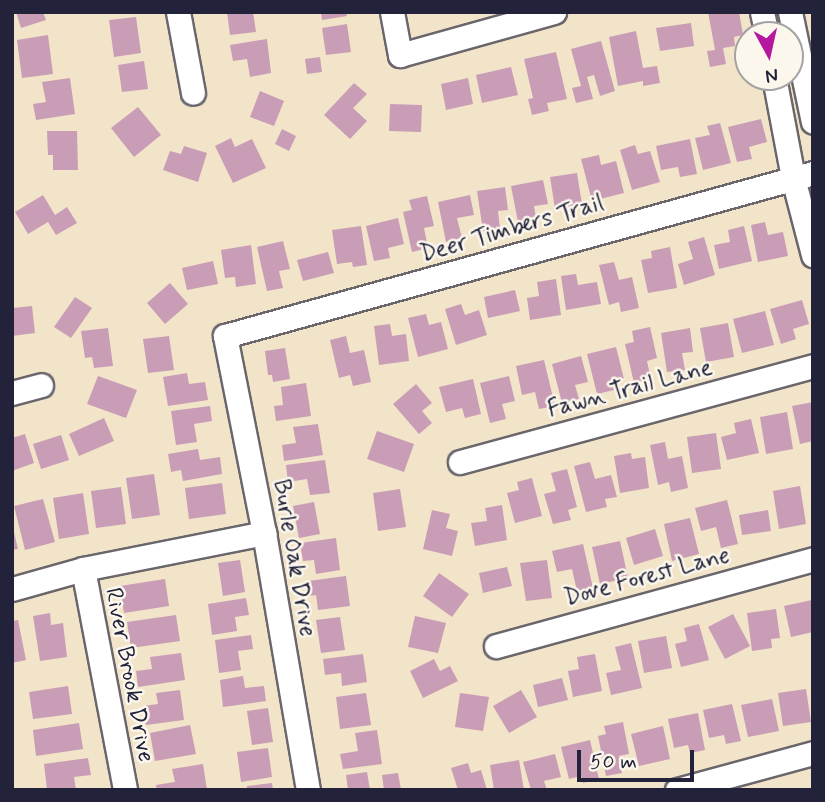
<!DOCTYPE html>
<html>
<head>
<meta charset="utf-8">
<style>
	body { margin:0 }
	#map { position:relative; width:825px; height:802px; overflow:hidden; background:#f1e4c8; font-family:Mynerve,sans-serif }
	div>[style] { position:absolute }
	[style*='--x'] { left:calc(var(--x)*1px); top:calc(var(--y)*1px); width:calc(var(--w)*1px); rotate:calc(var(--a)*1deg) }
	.building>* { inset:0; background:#ca9db6 }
	.roads { filter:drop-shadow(2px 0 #6a666c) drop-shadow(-2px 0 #6a666c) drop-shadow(0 2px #6a666c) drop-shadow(0 -2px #6a666c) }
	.minor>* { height:23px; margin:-11.5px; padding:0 11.5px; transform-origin:11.5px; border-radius:11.5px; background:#fff }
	span { translate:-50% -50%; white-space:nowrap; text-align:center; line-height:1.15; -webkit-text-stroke:5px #fbf7ec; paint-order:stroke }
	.street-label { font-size:24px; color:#22223b }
	.frame { position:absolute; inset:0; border:14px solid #22223b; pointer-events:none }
	.north { position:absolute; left:734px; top:21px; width:70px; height:70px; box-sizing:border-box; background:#fbf7ec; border:2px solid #a4a2a5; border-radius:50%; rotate:172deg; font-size:19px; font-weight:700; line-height:28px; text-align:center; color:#22223b }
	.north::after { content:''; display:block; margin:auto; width:24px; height:32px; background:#b5179e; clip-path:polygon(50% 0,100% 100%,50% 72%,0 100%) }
	.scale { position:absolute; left:577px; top:750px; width:117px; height:32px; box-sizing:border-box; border:4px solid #22223b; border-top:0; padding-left:9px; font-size:21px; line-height:24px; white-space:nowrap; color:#22223b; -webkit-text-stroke:5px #fbf7ec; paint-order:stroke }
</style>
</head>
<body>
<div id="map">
	<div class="building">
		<div style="clip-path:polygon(16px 12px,43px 12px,46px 20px,21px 28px)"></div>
		<div style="clip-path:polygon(227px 12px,253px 12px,256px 32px,230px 35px)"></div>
		<div style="clip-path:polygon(321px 12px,346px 12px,347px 16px,322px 20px)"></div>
		<div style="clip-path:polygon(708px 12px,739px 12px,743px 35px,734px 37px,735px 46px,723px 48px,726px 64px,710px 67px,707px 51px,715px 50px)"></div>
		<div style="clip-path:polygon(136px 17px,141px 53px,114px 57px,109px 20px)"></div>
		<div style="clip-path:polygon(691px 23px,694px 46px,660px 51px,656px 28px)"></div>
		<div style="clip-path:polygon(347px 24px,351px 52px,326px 55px,322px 28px)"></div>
		<div style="clip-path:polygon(636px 31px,643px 68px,657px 66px,660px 83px,643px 86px,643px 81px,618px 86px,609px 37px)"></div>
		<div style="clip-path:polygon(48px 35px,53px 74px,22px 78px,17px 40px)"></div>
		<div style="clip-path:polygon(267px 39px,271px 73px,250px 77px,247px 59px,233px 61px,230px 45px)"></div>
		<div style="clip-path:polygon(601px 41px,615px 91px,600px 96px,594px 75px,587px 77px,593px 99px,576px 103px,572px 88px,581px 86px,571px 49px)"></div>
		<div style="clip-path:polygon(556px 52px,567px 99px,547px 103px,549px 111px,532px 115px,528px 99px,533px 98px,524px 59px)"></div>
		<div style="clip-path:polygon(320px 57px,322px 72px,307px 74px,305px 59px)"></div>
		<div style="clip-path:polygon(144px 61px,148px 89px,122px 92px,118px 65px)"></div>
		<div style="clip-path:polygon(511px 67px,518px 95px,482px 103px,476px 75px)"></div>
		<div style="clip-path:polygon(70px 78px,75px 114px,36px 120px,33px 104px,46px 102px,42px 82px)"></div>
		<div style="clip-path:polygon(468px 78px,473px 104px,446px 110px,441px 84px)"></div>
		<div style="clip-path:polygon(354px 83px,367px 94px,353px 108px,367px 121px,350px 139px,324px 115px)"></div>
		<div style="clip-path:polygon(260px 91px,284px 101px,274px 126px,250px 117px)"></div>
		<div style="clip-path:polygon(390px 104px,422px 105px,421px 132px,389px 131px)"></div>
		<div style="clip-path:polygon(138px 107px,161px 135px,134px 157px,111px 128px)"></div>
		<div style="clip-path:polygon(761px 119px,767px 142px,749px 147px,752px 159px,737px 162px,728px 127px)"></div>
		<div style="clip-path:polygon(720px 123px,731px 163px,703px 170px,695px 138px,710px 135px,707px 126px)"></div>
		<div style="clip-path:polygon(282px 129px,296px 136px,289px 151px,275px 144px)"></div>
		<div style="clip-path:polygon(47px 131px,77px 131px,78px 170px,53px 170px,53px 155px,48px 155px)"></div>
		<div style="clip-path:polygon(231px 138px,235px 147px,252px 139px,266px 168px,233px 183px,215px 146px)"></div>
		<div style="clip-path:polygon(690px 139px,697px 174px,680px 177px,678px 167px,661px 170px,656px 146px)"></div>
		<div style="clip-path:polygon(635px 145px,638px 154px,650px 151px,660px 182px,632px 190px,620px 150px)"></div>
		<div style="clip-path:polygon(184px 146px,207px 153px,198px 182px,163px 170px,170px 151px,181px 154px)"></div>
		<div style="clip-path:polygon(599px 155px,601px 165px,616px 161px,624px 193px,592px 201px,581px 159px)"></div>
		<div style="clip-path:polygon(577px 173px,582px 204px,555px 209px,550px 177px)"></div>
		<div style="clip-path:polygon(543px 180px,548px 204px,534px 206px,536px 218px,518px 222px,511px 186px)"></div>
		<div style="clip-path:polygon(505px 187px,508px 210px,498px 211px,500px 229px,483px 231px,477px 191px)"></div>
		<div style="clip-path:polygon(43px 195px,55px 215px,67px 207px,77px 223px,56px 235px,48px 222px,28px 234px,15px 212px)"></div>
		<div style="clip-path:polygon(470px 195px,474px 215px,457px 218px,462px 238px,446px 242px,438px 202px)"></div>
		<div style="clip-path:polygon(427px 196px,434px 226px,424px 228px,428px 248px,412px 252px,403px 212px,412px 210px,409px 200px)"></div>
		<div style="clip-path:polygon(398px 218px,404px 244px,388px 248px,390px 258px,374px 261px,366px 226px)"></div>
		<div style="clip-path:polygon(765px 222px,768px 235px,783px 232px,788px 256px,758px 262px,751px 225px)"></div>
		<div style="clip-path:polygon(361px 226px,367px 265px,353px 267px,352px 262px,337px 264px,332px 230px)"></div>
		<div style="clip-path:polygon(744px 226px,752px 261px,719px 269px,714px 245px,730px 242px,728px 230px)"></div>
		<div style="clip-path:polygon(704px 237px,715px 275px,684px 285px,678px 264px,693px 259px,688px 242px)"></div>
		<div style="clip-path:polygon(283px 241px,290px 269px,279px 271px,283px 288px,267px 291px,257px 247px)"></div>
		<div style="clip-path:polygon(251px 245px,256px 284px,236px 287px,235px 277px,225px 278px,221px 250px)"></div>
		<div style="clip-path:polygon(670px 247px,677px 288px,648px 293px,641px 260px,652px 258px,651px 251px)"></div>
		<div style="clip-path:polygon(328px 252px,334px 273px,303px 281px,297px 260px)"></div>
		<div style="clip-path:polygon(213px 261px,218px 284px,187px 290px,182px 268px)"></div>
		<div style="clip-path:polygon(614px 262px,619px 280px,632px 277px,639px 308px,621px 312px,619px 302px,609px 305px,599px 265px)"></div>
		<div style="clip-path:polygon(576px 274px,578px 285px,597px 282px,601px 304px,566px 310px,561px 276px)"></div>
		<div style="clip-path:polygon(556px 279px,561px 315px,530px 320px,527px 298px,539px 296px,537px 282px)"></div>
		<div style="clip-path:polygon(170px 283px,188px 304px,165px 324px,147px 303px)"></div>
		<div style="clip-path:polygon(515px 290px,520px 311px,488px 318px,484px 297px)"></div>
		<div style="clip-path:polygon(75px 297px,92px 308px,71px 338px,54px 327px)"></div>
		<div style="clip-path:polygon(802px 300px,809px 324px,793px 329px,796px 339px,781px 344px,770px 309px)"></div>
		<div style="clip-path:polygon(461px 304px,465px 315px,479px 310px,487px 335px,456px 345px,445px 309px)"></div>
		<div style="clip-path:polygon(32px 306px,35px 333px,12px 336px,12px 308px)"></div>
		<div style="clip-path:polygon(765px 311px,774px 345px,742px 353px,733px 319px)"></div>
		<div style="clip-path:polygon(426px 314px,429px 325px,441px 322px,448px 349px,418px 357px,408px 318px)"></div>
		<div style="clip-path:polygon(728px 323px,734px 357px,706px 362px,700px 328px)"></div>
		<div style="clip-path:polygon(390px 324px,392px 336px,406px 334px,409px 361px,379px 365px,374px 326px)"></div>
		<div style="clip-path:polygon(650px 327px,657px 358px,647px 361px,651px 379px,634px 383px,625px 344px,634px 342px,632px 331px)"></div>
		<div style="clip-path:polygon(108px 328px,113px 366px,94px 368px,92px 357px,85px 358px,81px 331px)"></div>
		<div style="clip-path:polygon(690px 328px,693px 352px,682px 353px,685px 370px,667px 372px,661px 333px)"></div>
		<div style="clip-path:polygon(169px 336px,174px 370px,148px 373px,143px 339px)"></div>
		<div style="clip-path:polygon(346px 336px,350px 353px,364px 350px,371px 382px,353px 386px,350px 375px,339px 378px,330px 340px)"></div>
		<div style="clip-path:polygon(616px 347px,624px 379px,612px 382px,614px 390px,597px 394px,587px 354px)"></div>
		<div style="clip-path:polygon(285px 348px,290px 379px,273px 382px,272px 375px,268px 375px,265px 351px)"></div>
		<div style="clip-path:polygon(581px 356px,588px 382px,575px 385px,579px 399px,562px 403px,552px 364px)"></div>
		<div style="clip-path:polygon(544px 360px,555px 406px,539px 409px,535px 392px,522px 395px,516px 366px)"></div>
		<div style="clip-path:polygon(187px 373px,189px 384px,205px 382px,208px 400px,168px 406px,163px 377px)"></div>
		<div style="clip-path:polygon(98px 376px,137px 390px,126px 418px,87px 404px)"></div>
		<div style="clip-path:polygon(509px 376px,515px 401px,502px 404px,506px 419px,490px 423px,480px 383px)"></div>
		<div style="clip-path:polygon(473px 379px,481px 414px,465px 418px,462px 408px,446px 412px,439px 387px)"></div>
		<div style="clip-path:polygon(306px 383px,311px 416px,276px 421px,274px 406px,283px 405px,281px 387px)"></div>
		<div style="clip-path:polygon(416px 384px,432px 403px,422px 411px,432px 423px,419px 434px,393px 404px)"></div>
		<div style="clip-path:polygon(813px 402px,813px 441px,800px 444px,792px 406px)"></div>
		<div style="clip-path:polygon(210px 406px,212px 421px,194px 424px,197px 442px,176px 445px,171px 411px)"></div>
		<div style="clip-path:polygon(787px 412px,793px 449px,766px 454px,760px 417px)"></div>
		<div style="clip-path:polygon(104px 418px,114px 441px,79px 456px,69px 434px)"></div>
		<div style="clip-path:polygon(751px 419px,759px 453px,727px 460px,721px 437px,736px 433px,734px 423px)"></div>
		<div style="clip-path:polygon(318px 424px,323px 455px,284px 461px,282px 445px,296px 443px,293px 427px)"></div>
		<div style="clip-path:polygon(377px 431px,414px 444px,404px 472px,367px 459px)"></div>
		<div style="clip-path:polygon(716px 433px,721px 469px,692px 473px,687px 437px)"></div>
		<div style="clip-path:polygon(25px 434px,34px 463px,12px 471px,12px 438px)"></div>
		<div style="clip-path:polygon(61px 435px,69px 460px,41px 469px,33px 444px)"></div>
		<div style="clip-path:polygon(665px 442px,668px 459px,682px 456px,688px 488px,671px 492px,669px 482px,658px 485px,650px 445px)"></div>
		<div style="clip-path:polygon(198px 449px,200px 460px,220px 457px,222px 474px,183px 481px,181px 470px,171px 472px,168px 454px)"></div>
		<div style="clip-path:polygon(631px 453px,632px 459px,645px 457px,649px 488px,620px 493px,614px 456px)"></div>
		<div style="clip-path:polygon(325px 460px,330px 493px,310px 495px,307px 479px,288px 482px,286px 465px)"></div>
		<div style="clip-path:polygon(590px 462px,595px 479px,611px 475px,617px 497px,605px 499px,607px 507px,586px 512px,574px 466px)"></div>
		<div style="clip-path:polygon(567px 469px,577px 507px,568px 510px,571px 520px,553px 524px,544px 494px,556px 491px,551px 473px)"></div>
		<div style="clip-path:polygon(154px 474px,160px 515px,132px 519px,126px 478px)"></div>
		<div style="clip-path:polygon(532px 478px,542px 516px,515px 523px,507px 493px,519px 490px,517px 482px)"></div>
		<div style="clip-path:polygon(222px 483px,226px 514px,189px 519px,185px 488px)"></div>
		<div style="clip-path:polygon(800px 486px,806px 524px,779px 529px,773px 491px)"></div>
		<div style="clip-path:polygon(121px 487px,126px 524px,96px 528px,91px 491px)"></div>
		<div style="clip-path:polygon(400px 489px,406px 527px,378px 531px,373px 493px)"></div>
		<div style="clip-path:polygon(83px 493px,89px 534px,59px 539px,53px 498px)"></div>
		<div style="clip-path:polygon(43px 499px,55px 542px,25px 550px,14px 506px)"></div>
		<div style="clip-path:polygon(727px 500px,738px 544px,721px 548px,716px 527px,701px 531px,695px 508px)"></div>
		<div style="clip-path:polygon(314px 502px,320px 534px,299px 538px,293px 506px)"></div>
		<div style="clip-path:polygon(502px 505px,507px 540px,475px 546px,471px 523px,487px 521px,485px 508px)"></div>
		<div style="clip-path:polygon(432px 510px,450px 514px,446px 528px,458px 531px,452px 556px,423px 549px)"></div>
		<div style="clip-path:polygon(768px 510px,771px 531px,742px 535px,739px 515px)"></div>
		<div style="clip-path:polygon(690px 518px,699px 554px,672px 561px,664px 524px)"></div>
		<div style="clip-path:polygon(12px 524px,18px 549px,12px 550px)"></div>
		<div style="clip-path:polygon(655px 529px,663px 556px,634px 565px,626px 538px)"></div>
		<div style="clip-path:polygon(336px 538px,340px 570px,316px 574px,314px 560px,303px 561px,300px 543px)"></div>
		<div style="clip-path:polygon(620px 541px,628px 578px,600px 584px,592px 547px)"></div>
		<div style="clip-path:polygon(583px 544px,593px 588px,577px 591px,572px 569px,557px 572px,552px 551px)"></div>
		<div style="clip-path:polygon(240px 560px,245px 592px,223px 596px,218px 563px)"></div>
		<div style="clip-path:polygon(547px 560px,552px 598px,526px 601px,520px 563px)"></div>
		<div style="clip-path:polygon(507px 567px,512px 586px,483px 593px,479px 573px)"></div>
		<div style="clip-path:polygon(439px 573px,469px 594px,452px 617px,423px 596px)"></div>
		<div style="clip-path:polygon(346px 576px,350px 606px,318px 610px,316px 595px,310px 596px,308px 581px)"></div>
		<div style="clip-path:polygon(165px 579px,169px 606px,124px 613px,120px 586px)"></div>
		<div style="clip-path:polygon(246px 598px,249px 615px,235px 617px,237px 631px,212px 635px,208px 604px)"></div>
		<div style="clip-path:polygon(812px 600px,813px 632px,791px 637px,784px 606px)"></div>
		<div style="clip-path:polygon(776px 609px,780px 638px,771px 639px,772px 648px,752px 651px,747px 613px)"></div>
		<div style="clip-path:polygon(50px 613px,51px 625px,63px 623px,67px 657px,40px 661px,33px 616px)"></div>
		<div style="clip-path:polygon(733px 614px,750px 646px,725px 659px,708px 627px)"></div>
		<div style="clip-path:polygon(176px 615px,180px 641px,131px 648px,127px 622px)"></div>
		<div style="clip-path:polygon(415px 616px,446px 623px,438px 653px,408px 647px)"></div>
		<div style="clip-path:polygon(340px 617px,345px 650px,321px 653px,316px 620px)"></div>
		<div style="clip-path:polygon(18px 620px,26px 660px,12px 663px,12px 621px)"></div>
		<div style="clip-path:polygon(699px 624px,709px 660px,681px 667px,675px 644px,687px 641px,684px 628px)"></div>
		<div style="clip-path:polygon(251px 635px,253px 649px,238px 651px,241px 670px,219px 673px,215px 640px)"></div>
		<div style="clip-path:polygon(666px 636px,672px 668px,644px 673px,638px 641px)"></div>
		<div style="clip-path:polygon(631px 643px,642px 688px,611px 695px,606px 673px,621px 670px,615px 647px)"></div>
		<div style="clip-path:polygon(181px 653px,185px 680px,138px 687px,136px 671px,152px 669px,150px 657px)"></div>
		<div style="clip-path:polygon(363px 654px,367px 682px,342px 686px,341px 673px,325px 675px,323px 659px)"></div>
		<div style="clip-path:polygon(595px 654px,602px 691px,573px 697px,568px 671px,579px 669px,577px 657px)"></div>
		<div style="clip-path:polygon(434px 659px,440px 671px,450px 666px,458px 681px,423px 698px,410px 671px)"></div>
		<div style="clip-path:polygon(243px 676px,245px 688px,264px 686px,266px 701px,223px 707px,220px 680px)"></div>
		<div style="clip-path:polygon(562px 678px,568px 700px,538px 707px,533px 685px)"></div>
		<div style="clip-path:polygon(68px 686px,72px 714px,33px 719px,29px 692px)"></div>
		<div style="clip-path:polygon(806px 689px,811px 722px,783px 726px,778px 693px)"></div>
		<div style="clip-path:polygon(180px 690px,184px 720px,146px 725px,143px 706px,158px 704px,156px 693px)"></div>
		<div style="clip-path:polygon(521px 690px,537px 717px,509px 733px,493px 706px)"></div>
		<div style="clip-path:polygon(366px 693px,371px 725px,340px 729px,336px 697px)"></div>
		<div style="clip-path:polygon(460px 693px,489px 697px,483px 731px,455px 727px)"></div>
		<div style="clip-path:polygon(772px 699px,779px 731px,748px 737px,741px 705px)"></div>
		<div style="clip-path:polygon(732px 704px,741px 741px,726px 744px,724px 735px,709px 738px,703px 710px)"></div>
		<div style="clip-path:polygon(268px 708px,273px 742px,252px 745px,247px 711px)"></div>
		<div style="clip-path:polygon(698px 713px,705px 750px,690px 753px,688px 745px,674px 748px,668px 719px)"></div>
		<div style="clip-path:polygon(623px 722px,629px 754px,619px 756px,622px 773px,606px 776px,598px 736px,606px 734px,604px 726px)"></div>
		<div style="clip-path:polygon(79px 723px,83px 749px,36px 756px,33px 730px)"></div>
		<div style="clip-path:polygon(190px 725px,196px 754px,155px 761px,150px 733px)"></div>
		<div style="clip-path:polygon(663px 726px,670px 759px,639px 766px,631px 734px)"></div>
		<div style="clip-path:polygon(377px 730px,382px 764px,343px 769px,340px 754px,358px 751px,355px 733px)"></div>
		<div style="clip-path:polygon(590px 740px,599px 779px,583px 783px,581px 776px,569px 779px,561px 747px)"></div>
		<div style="clip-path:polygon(268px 748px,272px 777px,241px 782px,237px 752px)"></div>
		<div style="clip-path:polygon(555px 754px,561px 777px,544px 781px,547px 790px,531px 790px,523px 762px)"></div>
		<div style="clip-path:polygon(88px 758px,91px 775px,74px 777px,76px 790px,47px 790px,44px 764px)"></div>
		<div style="clip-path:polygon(519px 760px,524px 790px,494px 790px,490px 765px)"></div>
		<div style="clip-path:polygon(468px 763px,471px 773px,481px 770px,487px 790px,458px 790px,451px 768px)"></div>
		<div style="clip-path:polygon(203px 764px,207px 790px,157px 790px,156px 785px,175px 782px,172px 769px)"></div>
		<div style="clip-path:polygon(367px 772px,370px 790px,348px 790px,346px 775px)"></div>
		<div style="clip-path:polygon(398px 773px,401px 790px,384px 790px,382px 775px)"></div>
		<div style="clip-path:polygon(272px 783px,273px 790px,247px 790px,247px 786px)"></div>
	</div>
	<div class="roads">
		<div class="minor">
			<div style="--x:178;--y:12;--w:82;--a:79.5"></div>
			<div style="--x:392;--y:12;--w:44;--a:79.5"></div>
			<div style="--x:400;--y:55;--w:160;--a:-15.6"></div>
			<div style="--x:762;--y:12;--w:24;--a:78"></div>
			<div style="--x:790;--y:12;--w:112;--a:78.2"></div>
			<div style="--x:774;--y:77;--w:103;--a:79.3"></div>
			<div style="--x:793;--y:178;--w:80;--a:75.4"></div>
			<div style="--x:12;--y:393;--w:30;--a:-15"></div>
			<div style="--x:460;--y:462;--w:366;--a:-15.2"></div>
			<div style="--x:83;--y:569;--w:225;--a:79.2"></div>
			<div style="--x:12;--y:589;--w:74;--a:-15.7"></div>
			<div style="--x:83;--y:569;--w:185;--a:-11.2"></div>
			<div style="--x:496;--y:646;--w:329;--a:-15.3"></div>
			<div style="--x:308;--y:790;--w:261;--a:-99.7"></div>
			<div style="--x:264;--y:533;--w:201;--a:-101.2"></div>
			<div style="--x:225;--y:336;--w:610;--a:-15.49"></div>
			<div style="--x:677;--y:790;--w:141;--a:-15.2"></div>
		</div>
	</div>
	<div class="street-label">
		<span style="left:512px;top:229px;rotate:-16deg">Deer Timbers Trail</span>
		<span style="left:630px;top:389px;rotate:-15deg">Fawn Trail Lane</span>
		<span style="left:294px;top:558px;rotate:80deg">Burle Oak Drive</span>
		<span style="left:647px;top:577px;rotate:-15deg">Dove Forest Lane</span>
		<span style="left:129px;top:675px;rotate:79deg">River Brook Drive</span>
	</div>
	<div class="frame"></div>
	<div class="north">N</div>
	<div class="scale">50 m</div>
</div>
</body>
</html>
